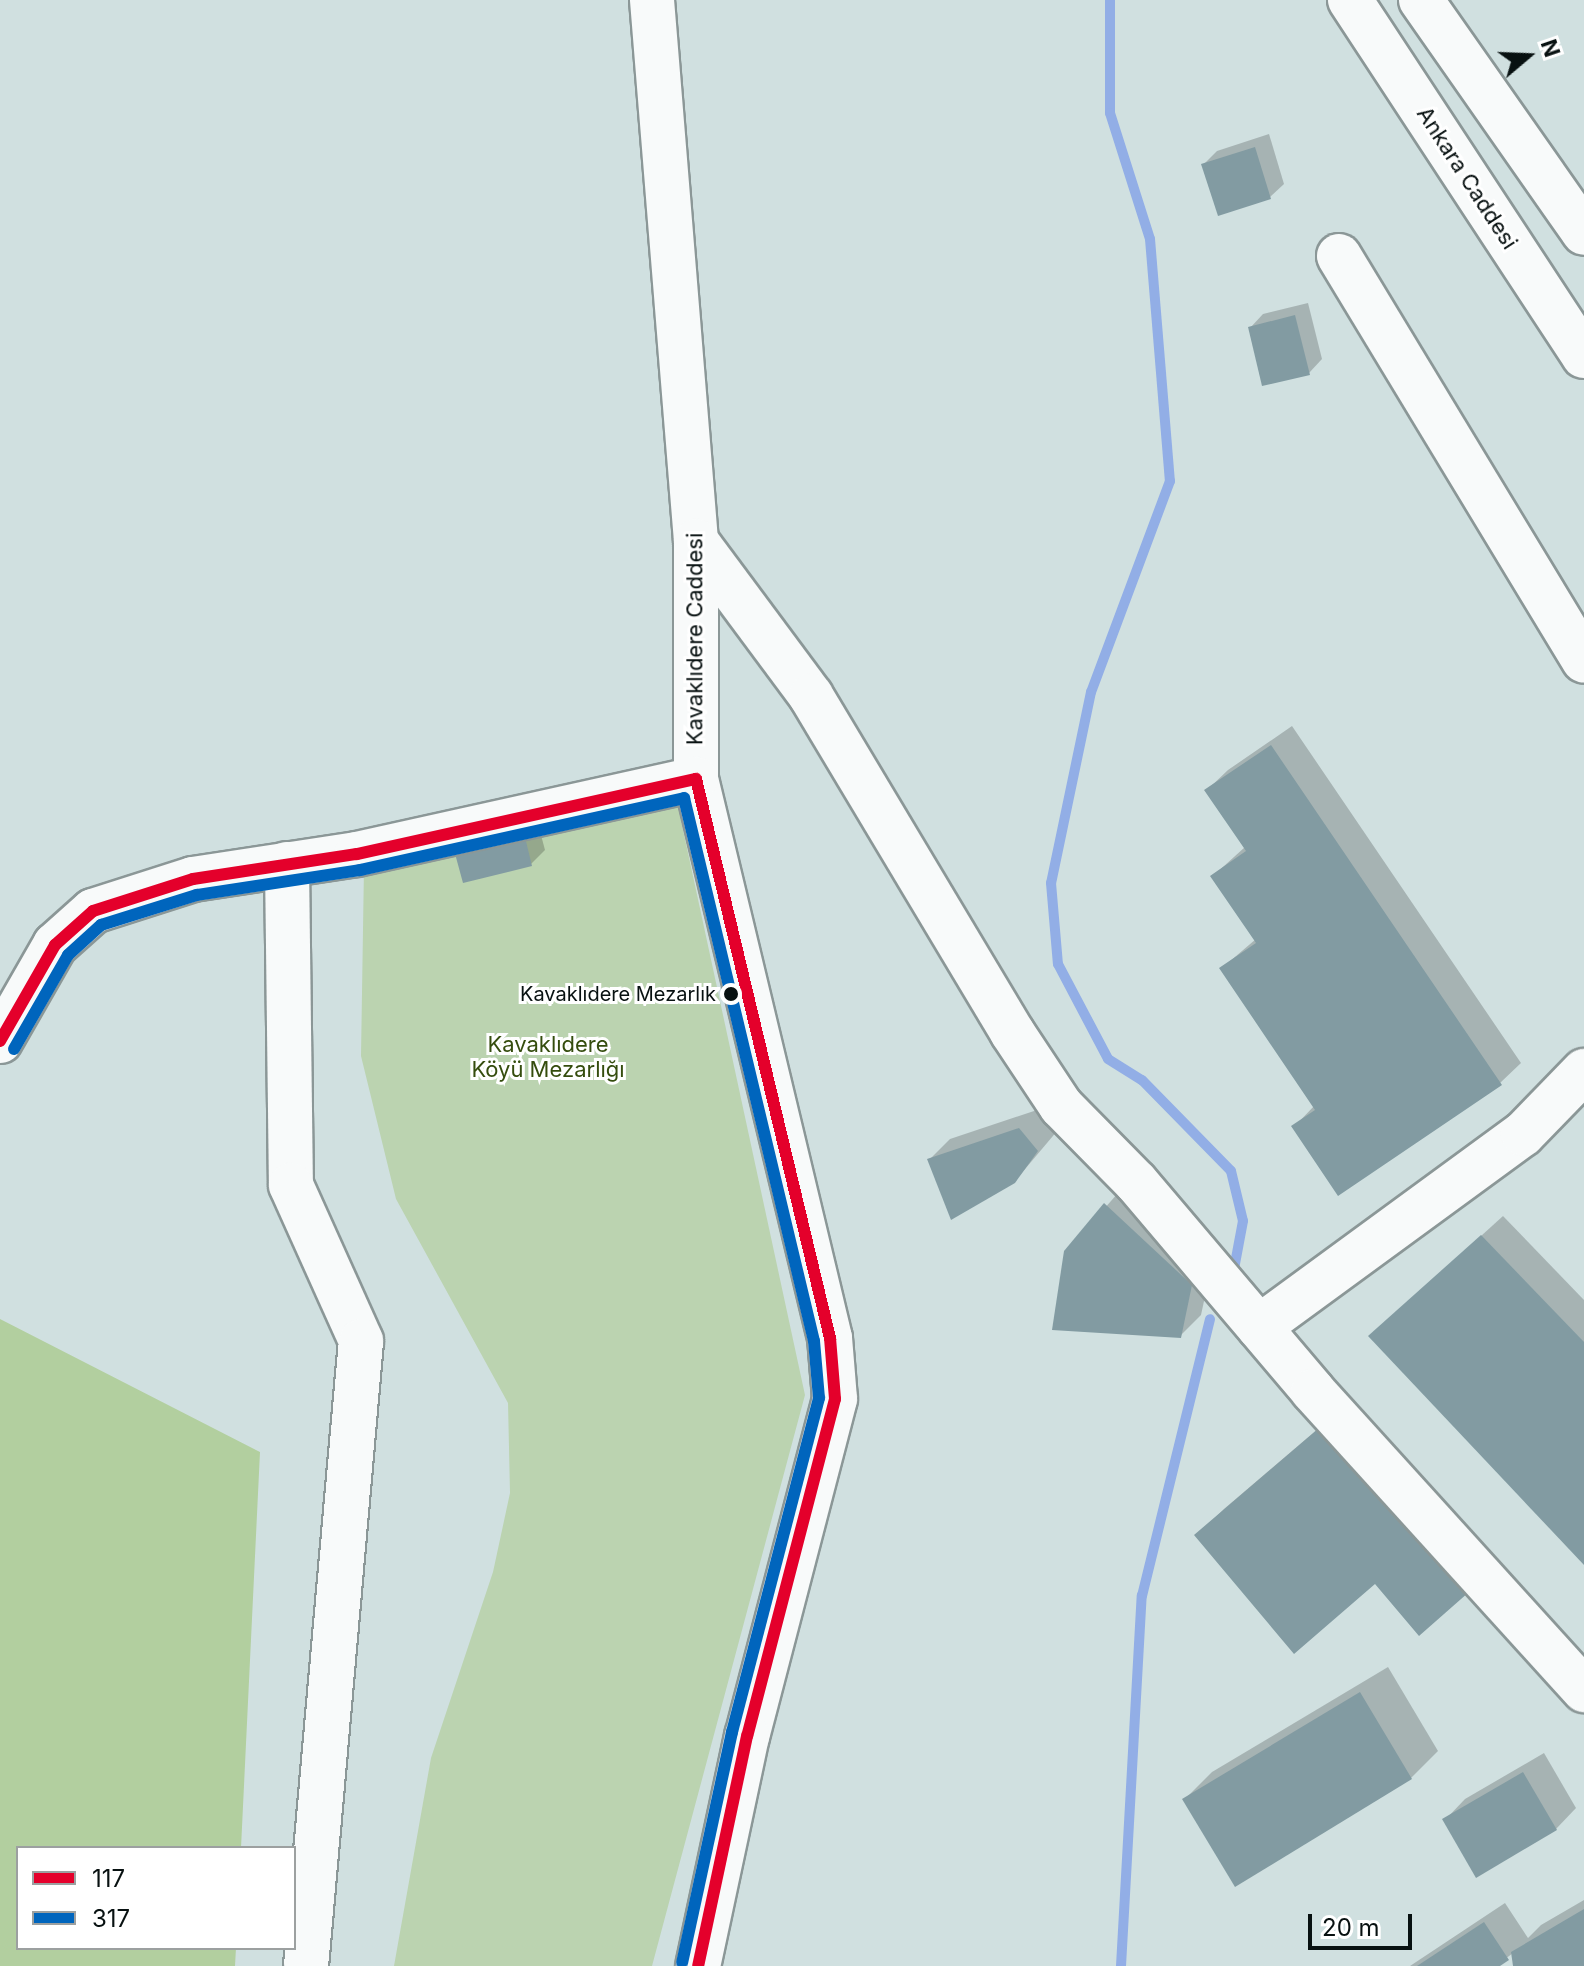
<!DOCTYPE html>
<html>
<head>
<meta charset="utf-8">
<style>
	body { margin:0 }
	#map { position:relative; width:1584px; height:1966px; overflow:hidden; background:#d0e0e0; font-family:Inter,sans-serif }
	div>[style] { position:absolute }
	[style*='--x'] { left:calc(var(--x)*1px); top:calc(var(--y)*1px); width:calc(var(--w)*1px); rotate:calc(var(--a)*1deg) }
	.green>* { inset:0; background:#bbd3b0 }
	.forest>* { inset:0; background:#b2cf9f }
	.shadow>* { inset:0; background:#0003 }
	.stream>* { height:10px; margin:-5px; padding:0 5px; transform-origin:5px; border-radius:5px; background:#92aee6 }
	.building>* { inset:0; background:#829ba2 }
	.roads { filter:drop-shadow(2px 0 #8b9797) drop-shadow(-2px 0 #8b9797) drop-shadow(0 2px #8b9797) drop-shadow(0 -2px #8b9797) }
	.minor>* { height:44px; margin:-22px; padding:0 22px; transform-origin:22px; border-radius:22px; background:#f8fafa }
	.highway>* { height:44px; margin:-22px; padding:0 22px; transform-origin:22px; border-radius:22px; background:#f8fafa }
	.bus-1>* { height:12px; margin:-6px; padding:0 6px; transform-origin:6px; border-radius:6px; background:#e4002b }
	.bus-2>* { height:12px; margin:-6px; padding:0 6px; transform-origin:6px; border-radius:6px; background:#0065bd }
	.dots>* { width:22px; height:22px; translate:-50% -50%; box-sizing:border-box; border:4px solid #fff; border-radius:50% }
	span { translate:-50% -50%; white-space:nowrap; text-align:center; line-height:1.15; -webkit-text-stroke:6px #fff; paint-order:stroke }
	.bus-label { font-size:20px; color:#081111 }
	.right { translate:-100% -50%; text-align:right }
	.street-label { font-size:22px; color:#081111 }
	.park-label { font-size:22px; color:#354d0e }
	.legend { position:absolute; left:16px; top:1846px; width:280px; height:104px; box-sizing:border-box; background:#fff; border:2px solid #9ca0a0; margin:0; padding:10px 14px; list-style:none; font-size:24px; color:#081111 }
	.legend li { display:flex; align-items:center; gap:16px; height:40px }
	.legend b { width:40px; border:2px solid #9ca0a0 }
	.north { position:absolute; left:1488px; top:16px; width:80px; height:80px; -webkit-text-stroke:6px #fff; paint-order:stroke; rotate:71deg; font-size:22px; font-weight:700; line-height:32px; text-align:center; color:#081111 }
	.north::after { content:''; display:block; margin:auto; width:28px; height:36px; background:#081111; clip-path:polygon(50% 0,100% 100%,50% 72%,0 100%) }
	.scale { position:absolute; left:1308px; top:1914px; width:104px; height:36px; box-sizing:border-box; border:4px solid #081111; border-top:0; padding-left:10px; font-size:24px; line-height:28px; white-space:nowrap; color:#081111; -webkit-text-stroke:6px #fff; paint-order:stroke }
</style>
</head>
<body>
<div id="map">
	<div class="green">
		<div style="clip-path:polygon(674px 788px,805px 1395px,652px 1966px,394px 1966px,431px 1758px,493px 1572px,510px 1493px,508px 1403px,396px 1199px,361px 1056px,364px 866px)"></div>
	</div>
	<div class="forest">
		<div style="clip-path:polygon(0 1319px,260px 1452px,241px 1848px,18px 1848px,18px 1948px,236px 1948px,235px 1966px,0 1966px)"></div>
	</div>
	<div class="shadow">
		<div style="clip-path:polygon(1269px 134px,1284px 184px,1270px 197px,1203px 165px,1217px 151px)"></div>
		<div style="clip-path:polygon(1308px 303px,1322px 359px,1309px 373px,1250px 328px,1263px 314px)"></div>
		<div style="clip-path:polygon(1292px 726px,1521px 1063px,1500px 1083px,1294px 1127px,1315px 1105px,1222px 968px,1256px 939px,1213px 876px,1245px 847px,1207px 790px,1228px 770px)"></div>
		<div style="clip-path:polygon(537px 820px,545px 850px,531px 864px,464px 880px)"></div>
		<div style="clip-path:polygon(1040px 1109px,1058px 1130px,1014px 1182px,929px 1160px,950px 1139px)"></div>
		<div style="clip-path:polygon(1126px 1184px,1212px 1264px,1201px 1315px,1180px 1336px,1066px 1252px)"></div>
		<div style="clip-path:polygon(1503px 1216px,1584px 1300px,1584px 1562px,1371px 1336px)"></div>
		<div style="clip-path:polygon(1347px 1404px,1375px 1581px,1197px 1536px,1224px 1509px)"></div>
		<div style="clip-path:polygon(1388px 1667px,1438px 1751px,1411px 1778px,1185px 1799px,1212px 1772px)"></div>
		<div style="clip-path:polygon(1544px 1753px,1576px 1808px,1556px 1829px,1445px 1820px,1465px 1799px)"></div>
		<div style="clip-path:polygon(1584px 1900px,1584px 1966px,1515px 1966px,1513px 1953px,1496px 1966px,1410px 1966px,1505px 1903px,1528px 1938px,1541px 1925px)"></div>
	</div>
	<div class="stream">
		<div style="--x:1110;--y:0;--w:113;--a:90"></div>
		<div style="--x:1110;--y:113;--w:132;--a:72.4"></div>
		<div style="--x:1150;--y:239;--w:243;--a:85.3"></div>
		<div style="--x:1170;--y:481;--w:225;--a:110.5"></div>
		<div style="--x:1091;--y:692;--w:195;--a:101.8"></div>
		<div style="--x:1051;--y:883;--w:81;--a:85.1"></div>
		<div style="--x:1058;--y:964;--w:107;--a:62.2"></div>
		<div style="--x:1108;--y:1059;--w:40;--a:32"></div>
		<div style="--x:1142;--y:1080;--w:127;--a:45.6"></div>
		<div style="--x:1231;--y:1171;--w:51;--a:76.5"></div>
		<div style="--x:1243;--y:1221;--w:49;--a:100.6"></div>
		<div style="--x:1121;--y:1966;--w:371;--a:-86.8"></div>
		<div style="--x:1142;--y:1596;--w:285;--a:-76.2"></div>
	</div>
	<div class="building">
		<div style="clip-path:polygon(1255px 147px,1271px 199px,1218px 216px,1201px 164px)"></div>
		<div style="clip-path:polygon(1295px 315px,1310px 375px,1262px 386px,1248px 327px)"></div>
		<div style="clip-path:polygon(1271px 745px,1502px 1085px,1338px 1196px,1291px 1126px,1315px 1110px,1219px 968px,1256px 943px,1210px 876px,1246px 851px,1204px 790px)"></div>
		<div style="clip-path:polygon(524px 833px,532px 866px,463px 883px,454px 850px)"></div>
		<div style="clip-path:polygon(1019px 1128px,1038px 1151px,1015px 1183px,951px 1220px,927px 1159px)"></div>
		<div style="clip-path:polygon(1104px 1203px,1192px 1285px,1181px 1338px,1052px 1330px,1064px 1251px)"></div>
		<div style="clip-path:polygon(1481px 1235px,1584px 1342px,1584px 1565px,1368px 1336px)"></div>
		<div style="clip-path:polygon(1325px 1423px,1469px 1592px,1419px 1636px,1375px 1584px,1294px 1654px,1194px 1535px)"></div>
		<div style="clip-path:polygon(1360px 1692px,1412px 1779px,1235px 1887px,1182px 1799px)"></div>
		<div style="clip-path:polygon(1523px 1772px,1557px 1830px,1476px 1878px,1442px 1819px)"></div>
		<div style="clip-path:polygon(1584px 1909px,1584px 1966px,1513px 1966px,1511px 1952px)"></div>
		<div style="clip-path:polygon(1484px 1922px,1509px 1960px,1500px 1966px,1417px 1966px)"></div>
	</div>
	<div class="roads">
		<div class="minor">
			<div style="--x:652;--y:0;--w:543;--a:85.35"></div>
			<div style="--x:696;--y:541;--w:238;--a:90"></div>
			<div style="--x:696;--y:779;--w:575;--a:76.52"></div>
			<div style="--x:830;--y:1338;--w:61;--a:85.3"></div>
			<div style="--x:835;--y:1399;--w:348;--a:104.6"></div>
			<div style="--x:747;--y:1736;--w:235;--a:102"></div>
			<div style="--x:1339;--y:256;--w:473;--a:58.8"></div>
			<div style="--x:696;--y:541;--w:193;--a:53.4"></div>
			<div style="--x:811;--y:696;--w:392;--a:59.1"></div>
			<div style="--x:1012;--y:1032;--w:89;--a:56.5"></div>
			<div style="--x:1061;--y:1106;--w:107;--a:45.4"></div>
			<div style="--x:1136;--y:1182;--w:274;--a:49.7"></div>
			<div style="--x:1313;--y:1391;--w:404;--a:47.8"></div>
			<div style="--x:287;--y:864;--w:321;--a:89.3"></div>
			<div style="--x:291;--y:1185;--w:171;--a:65.8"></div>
			<div style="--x:361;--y:1341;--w:627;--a:95.03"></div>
			<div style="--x:0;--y:1041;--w:111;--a:-60.2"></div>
			<div style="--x:55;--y:945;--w:51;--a:-41.8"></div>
			<div style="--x:93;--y:911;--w:105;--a:-17.7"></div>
			<div style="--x:193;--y:879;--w:166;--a:-8.7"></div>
			<div style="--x:357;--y:854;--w:347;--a:-12.5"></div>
			<div style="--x:1259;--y:1327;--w:327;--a:-36.2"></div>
			<div style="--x:1523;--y:1134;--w:88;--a:-45.9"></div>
		</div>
		<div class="highway">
			<div style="--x:1350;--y:0;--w:426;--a:56.7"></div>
			<div style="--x:1421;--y:0;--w:284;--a:55"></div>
		</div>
	</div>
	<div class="bus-1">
		<div style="--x:0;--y:1041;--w:111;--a:-60.2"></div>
		<div style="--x:55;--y:945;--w:51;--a:-41.8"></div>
		<div style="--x:93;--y:911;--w:105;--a:-17.7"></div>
		<div style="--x:193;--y:879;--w:166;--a:-8.7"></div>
		<div style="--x:357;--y:854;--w:347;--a:-12.5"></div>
		<div style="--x:696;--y:779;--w:575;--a:76.52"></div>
		<div style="--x:830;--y:1338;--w:61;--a:85.3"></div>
		<div style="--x:835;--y:1399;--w:348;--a:104.6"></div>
		<div style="--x:747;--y:1736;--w:235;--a:102"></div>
	</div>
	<div class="bus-2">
		<div style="--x:14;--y:1049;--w:108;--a:-60.1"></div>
		<div style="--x:68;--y:955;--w:45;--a:-42.3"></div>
		<div style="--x:101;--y:925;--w:101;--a:-17.4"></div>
		<div style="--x:197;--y:895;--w:165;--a:-8.7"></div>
		<div style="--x:360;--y:870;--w:332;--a:-12.5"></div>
		<div style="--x:684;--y:798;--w:558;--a:76.54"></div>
		<div style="--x:814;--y:1341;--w:57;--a:85"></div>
		<div style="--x:819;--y:1398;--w:345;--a:104.6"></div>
		<div style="--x:732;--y:1732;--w:236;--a:102.2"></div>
	</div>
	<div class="dots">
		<div style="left:731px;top:994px;background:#081111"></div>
	</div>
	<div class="bus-label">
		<span class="right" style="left:716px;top:994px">Kavaklıdere Mezarlık</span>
	</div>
	<div class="street-label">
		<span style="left:1467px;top:178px;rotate:57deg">Ankara Caddesi</span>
		<span style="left:695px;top:639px;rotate:-90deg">Kavaklıdere Caddesi</span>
	</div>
	<div class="park-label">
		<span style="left:548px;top:1057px">Kavaklıdere<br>Köyü Mezarlığı</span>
	</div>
	<ul class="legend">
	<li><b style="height:10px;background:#e4002b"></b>117</li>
	<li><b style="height:10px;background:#0065bd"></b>317</li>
	</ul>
	<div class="north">N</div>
	<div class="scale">20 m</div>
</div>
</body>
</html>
